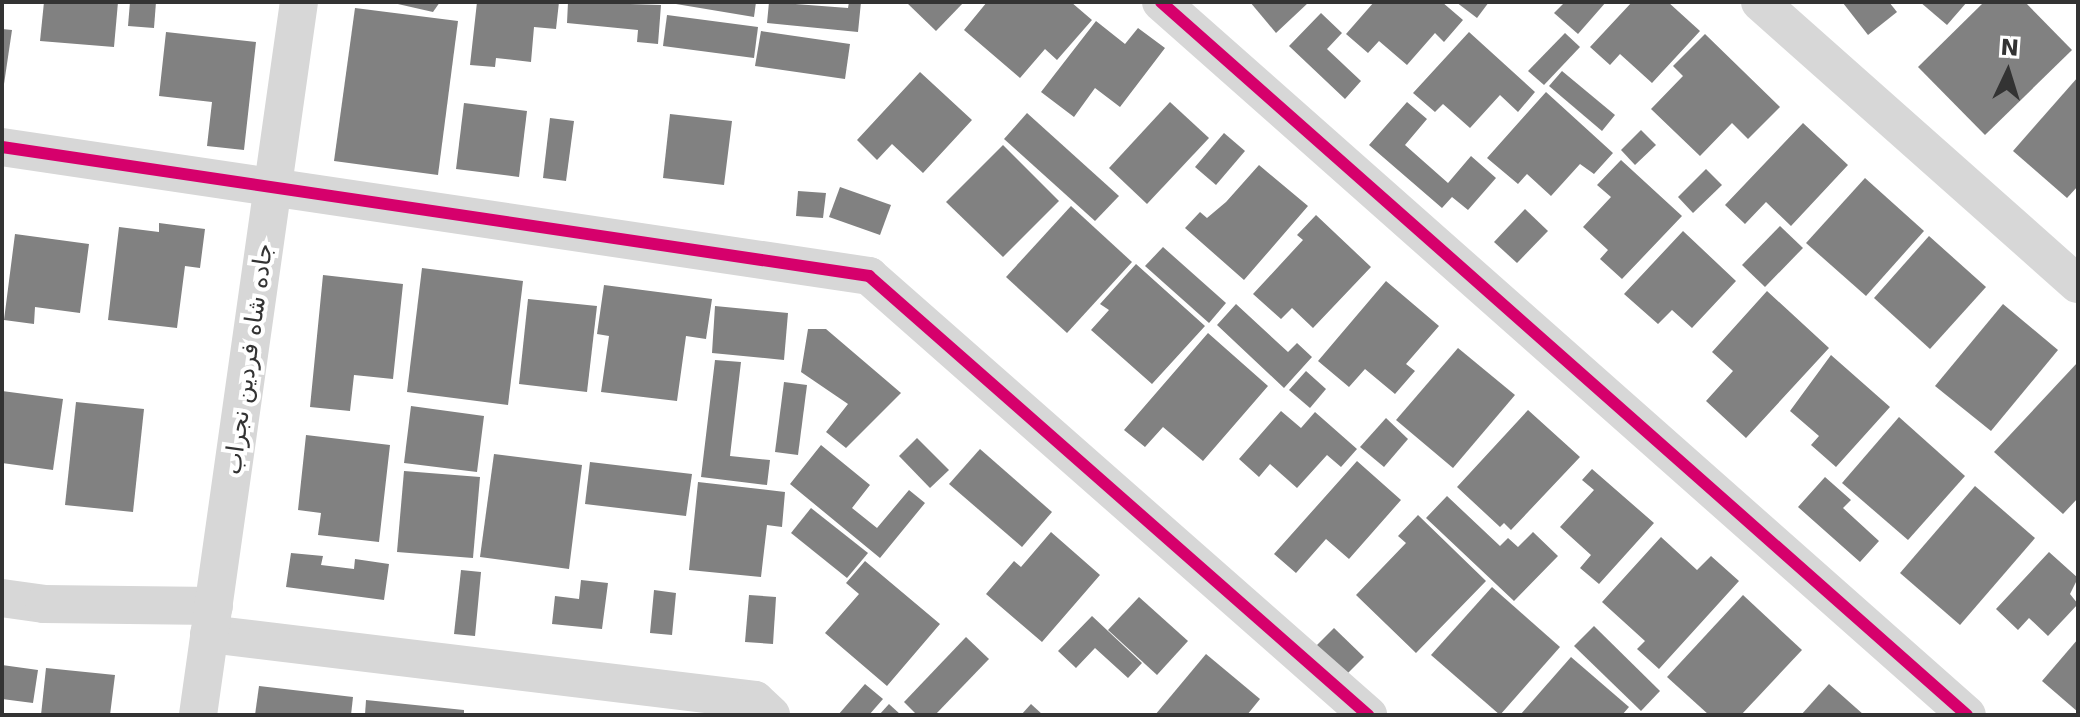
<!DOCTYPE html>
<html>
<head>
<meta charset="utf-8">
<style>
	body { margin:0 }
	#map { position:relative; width:2080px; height:717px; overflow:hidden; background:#fff; font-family:"DejaVu Sans",Cairo,sans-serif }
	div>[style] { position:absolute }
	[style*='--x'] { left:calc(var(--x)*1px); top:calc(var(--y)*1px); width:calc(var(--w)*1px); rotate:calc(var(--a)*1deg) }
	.building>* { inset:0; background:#818181 }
	.street>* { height:38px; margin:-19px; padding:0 19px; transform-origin:19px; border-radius:19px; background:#d7d7d7 }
	.cycleway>* { height:12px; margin:-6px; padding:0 6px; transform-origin:6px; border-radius:6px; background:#d6006c }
	span { translate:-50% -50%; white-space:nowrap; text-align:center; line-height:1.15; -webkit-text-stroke:8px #fff; paint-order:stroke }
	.street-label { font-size:24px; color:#333 }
	.frame { position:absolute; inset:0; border:4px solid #333; pointer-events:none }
	.north { position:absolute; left:1968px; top:32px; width:80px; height:80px; -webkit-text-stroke:6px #fff; paint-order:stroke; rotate:4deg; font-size:22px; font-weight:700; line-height:32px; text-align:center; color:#333 }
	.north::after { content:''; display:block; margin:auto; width:28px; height:36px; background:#333; clip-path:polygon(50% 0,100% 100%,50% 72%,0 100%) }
</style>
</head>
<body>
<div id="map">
	<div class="building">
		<div style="clip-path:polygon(44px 2px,118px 2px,114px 47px,40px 41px)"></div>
		<div style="clip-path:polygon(130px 2px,156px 2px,154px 28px,128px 26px)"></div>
		<div style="clip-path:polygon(389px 2px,440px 2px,433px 12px)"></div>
		<div style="clip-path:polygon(477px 2px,559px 2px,556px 29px,534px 27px,531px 62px,496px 58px,495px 67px,470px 65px)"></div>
		<div style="clip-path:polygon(568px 2px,661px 5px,658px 44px,637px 42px,638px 30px,567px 23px)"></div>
		<div style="clip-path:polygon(664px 2px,756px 2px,754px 17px)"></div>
		<div style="clip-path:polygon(769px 2px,848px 8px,849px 2px,861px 2px,858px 32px,767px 23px)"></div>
		<div style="clip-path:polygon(906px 2px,964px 2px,936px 31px)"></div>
		<div style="clip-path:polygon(987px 2px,1071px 2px,1092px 20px,1057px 60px,1045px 49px,1020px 78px,964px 30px)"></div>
		<div style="clip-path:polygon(1250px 2px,1309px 2px,1276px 33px)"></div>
		<div style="clip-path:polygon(1374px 2px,1442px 2px,1463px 20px,1444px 42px,1435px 33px,1407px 65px,1379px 41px,1368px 53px,1346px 34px)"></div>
		<div style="clip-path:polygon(1456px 2px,1489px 2px,1477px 18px)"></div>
		<div style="clip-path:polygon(1565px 2px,1606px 2px,1578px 34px,1554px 13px)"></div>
		<div style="clip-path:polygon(1632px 2px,1668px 2px,1700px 31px,1652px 83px,1620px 54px,1610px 65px,1590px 47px)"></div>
		<div style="clip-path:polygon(1889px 2px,1897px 12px,1868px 35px,1843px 3px)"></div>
		<div style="clip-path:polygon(1920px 2px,1967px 2px,1947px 25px)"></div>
		<div style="clip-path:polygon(1984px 2px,2025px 2px,2072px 50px,1985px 135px,1918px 67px)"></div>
		<div style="clip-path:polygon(355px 8px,458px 21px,438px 175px,334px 161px)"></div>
		<div style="clip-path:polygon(1321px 13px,1342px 33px,1327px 49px,1361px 81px,1345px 99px,1289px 46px)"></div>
		<div style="clip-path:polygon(667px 15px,758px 27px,754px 58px,663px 46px)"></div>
		<div style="clip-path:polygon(1096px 21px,1125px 44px,1138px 28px,1165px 48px,1120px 107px,1095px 88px,1074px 117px,1041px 92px)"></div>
		<div style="clip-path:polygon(2px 29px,12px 30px,4px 84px,2px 84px)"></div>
		<div style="clip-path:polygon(761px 31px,850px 44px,845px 79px,755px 66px)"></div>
		<div style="clip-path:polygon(166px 32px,256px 42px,244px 150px,207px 146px,212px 102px,159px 96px)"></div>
		<div style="clip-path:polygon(1469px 32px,1535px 92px,1518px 112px,1500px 95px,1470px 128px,1443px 104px,1435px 112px,1413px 93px)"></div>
		<div style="clip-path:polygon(1565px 33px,1580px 47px,1544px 85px,1528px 71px)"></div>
		<div style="clip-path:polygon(1705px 34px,1780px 107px,1748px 139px,1732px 123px,1700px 156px,1651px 109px,1683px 76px,1673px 66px)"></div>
		<div style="clip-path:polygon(1562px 71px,1615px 115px,1602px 131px,1549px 86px)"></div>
		<div style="clip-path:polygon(920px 72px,972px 120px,923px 173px,892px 144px,877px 160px,857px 140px)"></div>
		<div style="clip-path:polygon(2078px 77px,2078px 186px,2067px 198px,2013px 151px)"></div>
		<div style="clip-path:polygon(1546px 92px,1613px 153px,1594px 174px,1580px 164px,1551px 196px,1527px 174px,1518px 184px,1487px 158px)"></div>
		<div style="clip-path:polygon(1170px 102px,1209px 138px,1147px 204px,1109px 168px)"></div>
		<div style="clip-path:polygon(1407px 102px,1427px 119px,1405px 145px,1448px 183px,1471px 156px,1496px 178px,1468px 210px,1452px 197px,1442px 208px,1369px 145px)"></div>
		<div style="clip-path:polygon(464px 103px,527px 111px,519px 177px,456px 169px)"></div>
		<div style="clip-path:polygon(1027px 113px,1119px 196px,1095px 221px,1004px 139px)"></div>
		<div style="clip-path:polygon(670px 114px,732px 121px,724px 185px,663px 178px)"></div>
		<div style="clip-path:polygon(550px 118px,574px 121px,566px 181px,543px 178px)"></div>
		<div style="clip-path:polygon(1803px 123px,1848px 165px,1791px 226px,1766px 202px,1745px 224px,1725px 205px)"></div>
		<div style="clip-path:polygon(1641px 130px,1656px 145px,1635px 165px,1621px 150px)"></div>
		<div style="clip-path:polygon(1224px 133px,1245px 151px,1216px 185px,1195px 167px)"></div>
		<div style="clip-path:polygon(1003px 145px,1059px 201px,1003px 257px,946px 202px)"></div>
		<div style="clip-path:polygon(1621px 160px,1682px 216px,1622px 279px,1600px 259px,1608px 250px,1583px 227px,1611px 197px,1597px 185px)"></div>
		<div style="clip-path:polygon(1259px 165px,1308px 206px,1244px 280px,1185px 228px,1200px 212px,1207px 218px,1226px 202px)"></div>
		<div style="clip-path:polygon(1706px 169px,1722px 185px,1693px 213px,1678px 197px)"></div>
		<div style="clip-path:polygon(1865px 178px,1924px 231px,1866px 296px,1806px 243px)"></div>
		<div style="clip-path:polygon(840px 187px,891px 205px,880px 235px,829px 217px)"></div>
		<div style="clip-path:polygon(798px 191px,826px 193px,823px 218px,796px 216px)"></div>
		<div style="clip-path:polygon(1071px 206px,1132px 262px,1067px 333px,1006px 277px)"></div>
		<div style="clip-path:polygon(1525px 209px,1548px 231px,1517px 263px,1494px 242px)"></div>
		<div style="clip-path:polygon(1316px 215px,1371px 267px,1313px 328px,1292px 308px,1281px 319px,1253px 294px,1303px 240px,1297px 235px)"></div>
		<div style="clip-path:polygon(159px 223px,205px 229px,200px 268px,185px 266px,177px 328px,108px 320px,119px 227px,159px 232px)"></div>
		<div style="clip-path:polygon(1780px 226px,1803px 248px,1765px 287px,1742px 265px)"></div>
		<div style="clip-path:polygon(1683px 231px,1736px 281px,1692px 328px,1672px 310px,1658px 324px,1624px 294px)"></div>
		<div style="clip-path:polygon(15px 234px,89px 244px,80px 313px,35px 307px,34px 324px,4px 320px)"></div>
		<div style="clip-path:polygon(1929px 236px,1986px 287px,1930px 349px,1874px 298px)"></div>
		<div style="clip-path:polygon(1163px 247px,1226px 303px,1209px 323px,1145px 266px)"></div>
		<div style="clip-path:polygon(1136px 264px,1205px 326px,1152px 384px,1091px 330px,1109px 310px,1100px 304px)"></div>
		<div style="clip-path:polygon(422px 268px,523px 281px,508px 405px,407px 392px)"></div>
		<div style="clip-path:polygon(323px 275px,403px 284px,393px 379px,354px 375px,350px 411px,310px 407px)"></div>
		<div style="clip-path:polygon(1386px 281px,1439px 326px,1406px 364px,1415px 371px,1395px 394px,1365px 369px,1349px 387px,1318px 361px)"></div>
		<div style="clip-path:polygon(604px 285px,712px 299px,706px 339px,686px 336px,677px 401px,601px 392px,609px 336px,597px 334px)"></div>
		<div style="clip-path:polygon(1767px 291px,1829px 348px,1746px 438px,1706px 401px,1733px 371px,1712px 352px)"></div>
		<div style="clip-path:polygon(528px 299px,597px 306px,587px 392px,519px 384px)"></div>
		<div style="clip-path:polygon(1236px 304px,1288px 352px,1297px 343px,1312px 357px,1284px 388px,1217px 325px)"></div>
		<div style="clip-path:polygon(2003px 304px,2058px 350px,1991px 431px,1935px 386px)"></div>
		<div style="clip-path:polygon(715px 306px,788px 313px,784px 360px,712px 353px)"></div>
		<div style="clip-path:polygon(808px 329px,826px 329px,901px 393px,846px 448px,826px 432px,848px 404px,801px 372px)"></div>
		<div style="clip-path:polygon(1208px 333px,1268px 386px,1203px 461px,1163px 427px,1145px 447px,1124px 430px)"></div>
		<div style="clip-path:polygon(1458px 348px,1515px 395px,1453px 468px,1396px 420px)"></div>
		<div style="clip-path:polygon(1831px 355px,1890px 407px,1836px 467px,1811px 445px,1819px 436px,1790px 411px)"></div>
		<div style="clip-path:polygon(715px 360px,741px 362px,730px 456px,770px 460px,767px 485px,701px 477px)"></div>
		<div style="clip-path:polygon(2078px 362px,2078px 498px,2063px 514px,1994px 452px)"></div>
		<div style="clip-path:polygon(1306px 371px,1326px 389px,1310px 408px,1289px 390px)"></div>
		<div style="clip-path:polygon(784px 382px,807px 385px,798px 455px,775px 452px)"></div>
		<div style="clip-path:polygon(2px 391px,63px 399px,53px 470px,2px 463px)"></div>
		<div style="clip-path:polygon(76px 402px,144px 409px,133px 512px,65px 505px)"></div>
		<div style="clip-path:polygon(411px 406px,484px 416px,477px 472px,404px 463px)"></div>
		<div style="clip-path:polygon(1528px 410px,1580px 457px,1511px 530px,1504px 523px,1500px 527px,1457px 487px)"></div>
		<div style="clip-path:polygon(1281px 411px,1301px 428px,1315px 412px,1357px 449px,1341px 467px,1327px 455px,1297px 488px,1270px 464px,1259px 477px,1239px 459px)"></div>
		<div style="clip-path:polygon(1899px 417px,1965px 476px,1908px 540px,1842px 483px)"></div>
		<div style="clip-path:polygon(1386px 418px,1408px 439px,1384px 467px,1360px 447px)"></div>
		<div style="clip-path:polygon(306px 435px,390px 445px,379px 542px,318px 535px,321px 513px,298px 510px)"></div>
		<div style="clip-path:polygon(917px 438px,949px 470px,930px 488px,899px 456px)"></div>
		<div style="clip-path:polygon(821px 445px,870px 485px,852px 508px,877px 528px,909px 490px,925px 503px,880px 558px,790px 484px)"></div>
		<div style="clip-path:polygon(980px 449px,1052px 512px,1022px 547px,949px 484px)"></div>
		<div style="clip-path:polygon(494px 454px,582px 465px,569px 569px,480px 557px)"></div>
		<div style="clip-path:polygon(1357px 461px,1401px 500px,1349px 559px,1326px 539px,1296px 573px,1274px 554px)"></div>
		<div style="clip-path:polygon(590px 462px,692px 474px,686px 516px,585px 504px)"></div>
		<div style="clip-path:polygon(1592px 469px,1654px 523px,1599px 584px,1580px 568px,1591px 555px,1560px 527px,1594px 490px,1582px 480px)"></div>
		<div style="clip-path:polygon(404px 471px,480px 477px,473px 558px,397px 552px)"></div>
		<div style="clip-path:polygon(1825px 477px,1851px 500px,1843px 508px,1879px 541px,1860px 562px,1798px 507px)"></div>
		<div style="clip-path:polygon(698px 482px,785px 492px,782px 527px,767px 525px,761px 577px,689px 570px)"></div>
		<div style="clip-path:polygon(1975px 486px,2035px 538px,1960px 625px,1900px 573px)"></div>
		<div style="clip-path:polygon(1447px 496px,1500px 546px,1508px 538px,1518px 547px,1533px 532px,1558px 556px,1514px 601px,1426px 518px)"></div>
		<div style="clip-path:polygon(811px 508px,868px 553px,847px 578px,791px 533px)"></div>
		<div style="clip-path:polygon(1418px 515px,1486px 581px,1416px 653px,1356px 595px,1406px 543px,1398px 536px)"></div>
		<div style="clip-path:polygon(1051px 532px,1100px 575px,1042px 642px,986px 594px,1014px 561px,1021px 567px)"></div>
		<div style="clip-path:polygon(1661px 537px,1697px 570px,1711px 556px,1739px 581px,1659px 669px,1637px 649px,1645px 641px,1602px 602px)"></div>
		<div style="clip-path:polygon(2049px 552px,2078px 578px,2070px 594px,2078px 604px,2048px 636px,2029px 618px,2018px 630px,1996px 609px)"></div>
		<div style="clip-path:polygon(291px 553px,323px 556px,321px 565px,354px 569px,355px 559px,389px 564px,384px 600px,286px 587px)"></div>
		<div style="clip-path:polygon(865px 561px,940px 624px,887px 686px,825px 633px,859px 594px,846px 583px)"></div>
		<div style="clip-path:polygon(461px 570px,481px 572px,475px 636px,454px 634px)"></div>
		<div style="clip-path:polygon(581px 580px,608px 583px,602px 629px,552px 624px,555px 596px,579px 599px)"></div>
		<div style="clip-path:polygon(1492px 587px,1560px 647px,1500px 715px,1431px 655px)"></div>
		<div style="clip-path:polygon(654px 590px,676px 593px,672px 635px,650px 633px)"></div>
		<div style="clip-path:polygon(749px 595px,776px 597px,773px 644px,745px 642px)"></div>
		<div style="clip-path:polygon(1743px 595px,1802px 650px,1741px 715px,1709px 715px,1667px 677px)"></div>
		<div style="clip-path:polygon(1139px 597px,1188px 641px,1157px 675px,1108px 630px)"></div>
		<div style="clip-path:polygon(1092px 616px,1142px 663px,1128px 678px,1095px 648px,1076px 668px,1058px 651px)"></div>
		<div style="clip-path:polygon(1594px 626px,1660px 691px,1641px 711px,1574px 646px)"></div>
		<div style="clip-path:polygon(1334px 628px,1364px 657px,1346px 675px,1316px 646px)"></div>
		<div style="clip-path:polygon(966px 637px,989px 659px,935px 715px,917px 715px,904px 702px)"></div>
		<div style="clip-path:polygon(2078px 639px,2078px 712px,2042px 681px)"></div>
		<div style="clip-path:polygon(1206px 654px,1260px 699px,1247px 715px,1155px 715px)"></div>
		<div style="clip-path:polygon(1571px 657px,1629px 707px,1622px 715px,1520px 715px)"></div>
		<div style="clip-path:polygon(2px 665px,38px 670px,33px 703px,2px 699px)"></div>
		<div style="clip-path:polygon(46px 668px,115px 675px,110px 715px,41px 715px)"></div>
		<div style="clip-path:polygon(865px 684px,883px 699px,869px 715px,838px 715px)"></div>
		<div style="clip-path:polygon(1829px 684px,1864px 715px,1801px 715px)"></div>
		<div style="clip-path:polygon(259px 686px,353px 697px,351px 715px,255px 715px)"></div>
		<div style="clip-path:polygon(366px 700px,464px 710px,464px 715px,365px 715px)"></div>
		<div style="clip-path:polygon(889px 704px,901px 715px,879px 715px)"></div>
		<div style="clip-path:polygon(1031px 704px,1043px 715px,1021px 715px)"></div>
	</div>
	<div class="street">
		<div style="--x:1161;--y:2;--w:1076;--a:41.5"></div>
		<div style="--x:1760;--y:2;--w:425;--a:41.6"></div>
		<div style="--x:2;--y:147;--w:877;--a:8.46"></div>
		<div style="--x:869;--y:276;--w:665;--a:41.34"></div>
		<div style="--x:2;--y:598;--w:42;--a:8.1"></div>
		<div style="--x:44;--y:604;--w:170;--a:0.7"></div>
		<div style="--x:209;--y:634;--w:550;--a:6.89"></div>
		<div style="--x:755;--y:700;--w:22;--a:43"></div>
		<div style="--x:198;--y:715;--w:720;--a:-81.94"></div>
	</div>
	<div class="cycleway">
		<div style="--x:1161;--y:2;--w:1076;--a:41.5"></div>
		<div style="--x:2;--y:147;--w:877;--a:8.46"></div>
		<div style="--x:869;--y:276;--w:665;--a:41.34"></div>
	</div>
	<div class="street-label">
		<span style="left:249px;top:359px;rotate:-82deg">جاده شاه فردین نجراب</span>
	</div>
	<div class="frame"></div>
	<div class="north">N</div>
</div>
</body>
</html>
